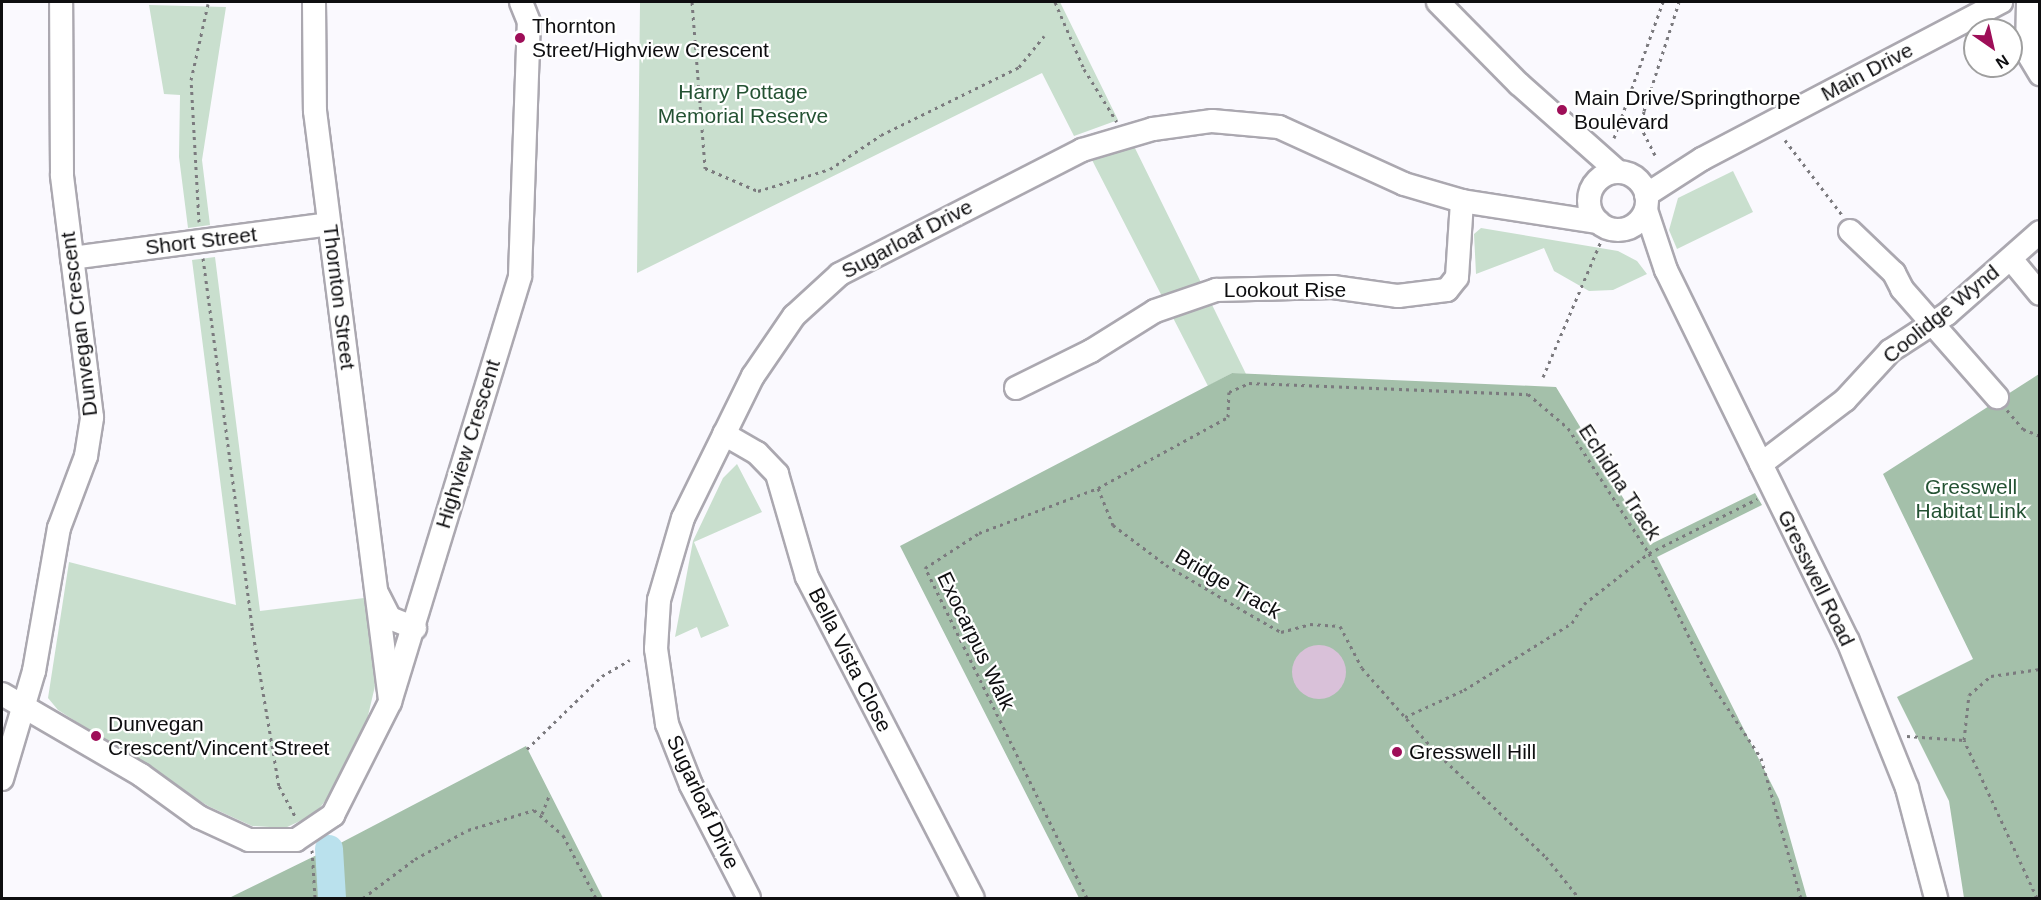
<!DOCTYPE html>
<html>
<head>
<meta charset="utf-8">
<style>
	body { margin:0 }
	#map { position:relative; width:2041px; height:900px; overflow:hidden; background:#faf9fe; font-family:Arial,sans-serif }
	div>[style] { position:absolute }
	[style*='--x'] { left:calc(var(--x)*1px); top:calc(var(--y)*1px); width:calc(var(--w)*1px); rotate:calc(var(--a)*1deg) }
	.green>* { inset:0; background:#c9dfce }
	.forest>* { inset:0; background:#a4c0aa }
	.river>* { height:28px; margin:-14px; padding:0 14px; transform-origin:14px; border-radius:14px; background:#bae1ed }
	.building>* { inset:0; background:#d9c1d9 }
	.round { border-radius:50% }
	.path>* { height:3px; margin-top:-1.5px; transform-origin:0; background:repeating-linear-gradient(90deg,#7b7a7e 0 3px,transparent 0 7.5px) }
	.roads { filter:drop-shadow(2px 0 #aba8b0) drop-shadow(-2px 0 #aba8b0) drop-shadow(0 2px #aba8b0) drop-shadow(0 -2px #aba8b0) }
	.minor>* { height:22px; margin:-11px; padding:0 11px; transform-origin:11px; border-radius:11px; background:#fff }
	.minor>.ring { margin:-11px; padding:0; box-sizing:content-box; background:none; border:22px solid #fff; border-radius:50% }
	.dots>* { width:16px; height:16px; translate:-50% -50%; box-sizing:border-box; border:3px solid #fff; border-radius:50% }
	span { translate:-50% -50%; white-space:nowrap; text-align:center; line-height:1.15; -webkit-text-stroke:4.5px #fff; paint-order:stroke }
	.poi-label { font-size:21px; color:#0e0e10 }
	.left { translate:0 -50%; text-align:left }
	.street-label { font-size:21px; color:#0e0e10 }
	.park-label { font-size:21px; color:#245233 }
	.frame { position:absolute; inset:0; border:3px solid #0e0e10; pointer-events:none }
	.north { position:absolute; left:1963px; top:18px; width:60px; height:60px; box-sizing:border-box; background:#fff; border:2px solid #9f9f9f; border-radius:50%; rotate:146deg; font-size:16px; font-weight:700; line-height:24px; text-align:center; color:#0e0e10 }
	.north::after { content:''; display:block; margin:auto; width:21px; height:27px; background:#9e0e58; clip-path:polygon(50% 0,100% 100%,50% 72%,0 100%) }
</style>
</head>
<body>
<div id="map">
	<div class="green">
		<div style="clip-path:polygon(640px 2px,1060px 2px,1118px 120px,1074px 136px,1042px 73px,637px 273px)"></div>
		<div style="clip-path:polygon(149px 5px,226px 7px,202px 160px,210px 225px,188px 228px,179px 157px,180px 95px,164px 94px)"></div>
		<div style="clip-path:polygon(1131px 140px,1246px 374px,1232px 373px,1208px 386px,1091px 158px)"></div>
		<div style="clip-path:polygon(1733px 171px,1753px 212px,1677px 249px,1669px 230px,1678px 198px)"></div>
		<div style="clip-path:polygon(1481px 228px,1618px 251px,1637px 261px,1647px 274px,1613px 290px,1589px 291px,1554px 271px,1544px 248px,1476px 274px,1474px 234px)"></div>
		<div style="clip-path:polygon(215px 257px,260px 611px,364px 598px,375px 686px,367px 720px,329px 796px,315px 814px,285px 828px,252px 826px,208px 806px,58px 710px,48px 698px,69px 562px,236px 605px,192px 260px)"></div>
		<div style="clip-path:polygon(737px 464px,762px 512px,694px 542px,729px 626px,701px 638px,697px 627px,675px 637px,693px 541px,723px 478px)"></div>
	</div>
	<div class="forest">
		<div style="clip-path:polygon(1232px 373px,1556px 387px,1651px 544px,1755px 493px,1762px 505px,1657px 557px,1779px 799px,1807px 898px,1079px 898px,900px 546px)"></div>
		<div style="clip-path:polygon(2039px 374px,2039px 898px,1964px 898px,1949px 801px,1897px 697px,1973px 659px,1883px 474px)"></div>
		<div style="clip-path:polygon(526px 746px,603px 898px,229px 898px,329px 849px)"></div>
	</div>
	<div class="river">
		<div style="--x:329;--y:849;--w:49;--a:86.5"></div>
	</div>
	<div class="building">
		<div class="round" style="left:1292px;top:645px;width:54px;height:54px"></div>
	</div>
	<div class="path">
		<div style="--x:692;--y:2;--w:167;--a:85.5"></div>
		<div style="--x:705;--y:168;--w:58;--a:23.5"></div>
		<div style="--x:758;--y:191;--w:75;--a:-17"></div>
		<div style="--x:830;--y:169;--w:61;--a:-33.7"></div>
		<div style="--x:881;--y:135;--w:154;--a:-26.2"></div>
		<div style="--x:1019;--y:67;--w:40;--a:-51"></div>
		<div style="--x:1055;--y:2;--w:73;--a:66.6"></div>
		<div style="--x:1084;--y:69;--w:62;--a:58.1"></div>
		<div style="--x:1614;--y:138;--w:145;--a:-70.2"></div>
		<div style="--x:1785;--y:140;--w:96;--a:52.7"></div>
		<div style="--x:1655;--y:155;--w:29;--a:-117"></div>
		<div style="--x:1642;--y:129;--w:18;--a:-84"></div>
		<div style="--x:1644;--y:111;--w:114;--a:-72.2"></div>
		<div style="--x:199;--y:222;--w:142;--a:-93.2"></div>
		<div style="--x:191;--y:80;--w:78;--a:-77.4"></div>
		<div style="--x:203;--y:258;--w:372;--a:82.4"></div>
		<div style="--x:252;--y:627;--w:161;--a:80.4"></div>
		<div style="--x:279;--y:786;--w:36;--a:62"></div>
		<div style="--x:1543;--y:377;--w:148;--a:-66.9"></div>
		<div style="--x:2007;--y:410;--w:25;--a:50"></div>
		<div style="--x:2023;--y:429;--w:18;--a:22"></div>
		<div style="--x:1098;--y:488;--w:40;--a:68"></div>
		<div style="--x:1113;--y:525;--w:66;--a:37"></div>
		<div style="--x:1166;--y:565;--w:91;--a:30.5"></div>
		<div style="--x:1244;--y:611;--w:43;--a:29.6"></div>
		<div style="--x:1281;--y:632;--w:30;--a:-15"></div>
		<div style="--x:1310;--y:624;--w:30;--a:4"></div>
		<div style="--x:1340;--y:626;--w:47;--a:62.4"></div>
		<div style="--x:1362;--y:668;--w:109;--a:48.7"></div>
		<div style="--x:1434;--y:750;--w:155;--a:43.7"></div>
		<div style="--x:1546;--y:857;--w:53;--a:51.2"></div>
		<div style="--x:1405;--y:717;--w:65;--a:-24.6"></div>
		<div style="--x:1464;--y:690;--w:127;--a:-31.8"></div>
		<div style="--x:1572;--y:623;--w:22;--a:-58"></div>
		<div style="--x:1584;--y:604;--w:83;--a:-38.1"></div>
		<div style="--x:1649;--y:553;--w:121;--a:-26.6"></div>
		<div style="--x:1907;--y:736;--w:57;--a:4"></div>
		<div style="--x:527;--y:749;--w:105;--a:-44.2"></div>
		<div style="--x:602;--y:676;--w:32;--a:-30"></div>
		<div style="--x:542;--y:814;--w:22;--a:-69"></div>
		<div style="--x:312;--y:850;--w:48;--a:86.4"></div>
		<div style="--x:363;--y:898;--w:65;--a:-36.9"></div>
		<div style="--x:415;--y:859;--w:60;--a:-28.7"></div>
		<div style="--x:468;--y:830;--w:69;--a:-16.9"></div>
		<div style="--x:534;--y:810;--w:38;--a:41"></div>
		<div style="--x:563;--y:835;--w:71;--a:62.4"></div>
		<div style="--x:1087;--y:898;--w:368;--a:-116.1"></div>
		<div style="--x:925;--y:568;--w:64;--a:-32.9"></div>
		<div style="--x:979;--y:533;--w:127;--a:-20.7"></div>
		<div style="--x:1098;--y:488;--w:148;--a:-28.6"></div>
		<div style="--x:1228;--y:417;--w:25;--a:-88"></div>
		<div style="--x:1229;--y:392;--w:22;--a:-24"></div>
		<div style="--x:1249;--y:383;--w:279;--a:2.3"></div>
		<div style="--x:1528;--y:394;--w:52;--a:40.4"></div>
		<div style="--x:1568;--y:428;--w:149;--a:57.1"></div>
		<div style="--x:1649;--y:553;--w:144;--a:64.5"></div>
		<div style="--x:1711;--y:683;--w:90;--a:56.3"></div>
		<div style="--x:1761;--y:758;--w:146;--a:74.1"></div>
		<div style="--x:2037;--y:898;--w:174;--a:-114.8"></div>
		<div style="--x:1964;--y:740;--w:45;--a:-83.7"></div>
		<div style="--x:1969;--y:695;--w:29;--a:-41"></div>
		<div style="--x:1991;--y:676;--w:49;--a:-8.1"></div>
	</div>
	<div class="roads">
		<div class="minor">
			<div style="--x:314;--y:2;--w:109;--a:89.5"></div>
			<div style="--x:315;--y:111;--w:594;--a:82.74"></div>
			<div style="--x:1438;--y:2;--w:115;--a:45.4"></div>
			<div style="--x:1519;--y:84;--w:132;--a:41.6"></div>
			<div style="--x:2028;--y:2;--w:50;--a:91.1"></div>
			<div style="--x:2027;--y:52;--w:26;--a:59"></div>
			<div class="ring" style="left:1589px;top:172px;width:36px;height:36px"></div>
			<div style="--x:1646;--y:195;--w:67;--a:-32.7"></div>
			<div style="--x:1702;--y:159;--w:338;--a:-27.7"></div>
			<div style="--x:1646;--y:210;--w:63;--a:71.6"></div>
			<div style="--x:1666;--y:270;--w:413;--a:63.9"></div>
			<div style="--x:1848;--y:641;--w:158;--a:68.1"></div>
			<div style="--x:1907;--y:788;--w:114;--a:75.2"></div>
			<div style="--x:1850;--y:231;--w:61;--a:43.7"></div>
			<div style="--x:1894;--y:273;--w:18;--a:63"></div>
			<div style="--x:1902;--y:289;--w:144;--a:48.7"></div>
			<div style="--x:72;--y:258;--w:259;--a:-7.5"></div>
			<div style="--x:2011;--y:259;--w:45;--a:50.4"></div>
			<div style="--x:1016;--y:388;--w:84;--a:-26.3"></div>
			<div style="--x:1091;--y:351;--w:75;--a:-32"></div>
			<div style="--x:1155;--y:311;--w:65;--a:-19"></div>
			<div style="--x:1216;--y:290;--w:117;--a:-1.5"></div>
			<div style="--x:1333;--y:287;--w:66;--a:7.9"></div>
			<div style="--x:1398;--y:296;--w:49;--a:-7"></div>
			<div style="--x:1447;--y:290;--w:16;--a:-52"></div>
			<div style="--x:1457;--y:277;--w:76;--a:-86.2"></div>
			<div style="--x:724;--y:434;--w:38;--a:30"></div>
			<div style="--x:757;--y:453;--w:29;--a:46"></div>
			<div style="--x:777;--y:474;--w:107;--a:73.8"></div>
			<div style="--x:807;--y:577;--w:361;--a:62.7"></div>
			<div style="--x:1761;--y:464;--w:106;--a:-37.3"></div>
			<div style="--x:1845;--y:400;--w:67;--a:-47.4"></div>
			<div style="--x:1890;--y:351;--w:68;--a:-33"></div>
			<div style="--x:1947;--y:314;--w:124;--a:-41.4"></div>
			<div style="--x:377;--y:593;--w:28;--a:63"></div>
			<div style="--x:390;--y:618;--w:27;--a:22"></div>
			<div style="--x:2;--y:694;--w:161;--a:30.2"></div>
			<div style="--x:141;--y:775;--w:72;--a:35.9"></div>
			<div style="--x:199;--y:817;--w:55;--a:24.7"></div>
			<div style="--x:249;--y:840;--w:47;--a:0"></div>
			<div style="--x:296;--y:840;--w:45;--a:-34"></div>
			<div style="--x:333;--y:815;--w:127;--a:-63.2"></div>
			<div style="--x:390;--y:702;--w:445;--a:-73"></div>
			<div style="--x:520;--y:276;--w:254;--a:-88"></div>
			<div style="--x:529;--y:22;--w:22;--a:-112"></div>
			<div style="--x:2;--y:779;--w:113;--a:-73.5"></div>
			<div style="--x:34;--y:671;--w:145;--a:-80.1"></div>
			<div style="--x:59;--y:528;--w:77;--a:-69.4"></div>
			<div style="--x:86;--y:456;--w:39;--a:-81"></div>
			<div style="--x:92;--y:417;--w:244;--a:-97.1"></div>
			<div style="--x:62;--y:175;--w:173;--a:-90.3"></div>
			<div style="--x:749;--y:898;--w:127;--a:-117.2"></div>
			<div style="--x:691;--y:785;--w:66;--a:-111.5"></div>
			<div style="--x:667;--y:724;--w:76;--a:-98.3"></div>
			<div style="--x:656;--y:649;--w:49;--a:-86.5"></div>
			<div style="--x:659;--y:600;--w:85;--a:-73.7"></div>
			<div style="--x:683;--y:518;--w:158;--a:-63.8"></div>
			<div style="--x:753;--y:376;--w:73;--a:-55.7"></div>
			<div style="--x:794;--y:316;--w:62;--a:-42.4"></div>
			<div style="--x:840;--y:274;--w:272;--a:-27.1"></div>
			<div style="--x:1082;--y:150;--w:74;--a:-16.5"></div>
			<div style="--x:1153;--y:129;--w:60;--a:-7.7"></div>
			<div style="--x:1212;--y:121;--w:67;--a:5.1"></div>
			<div style="--x:1279;--y:127;--w:137;--a:24.5"></div>
			<div style="--x:1404;--y:184;--w:60;--a:16.3"></div>
			<div style="--x:1462;--y:201;--w:138;--a:8.8"></div>
		</div>
	</div>
	<div class="dots">
		<div style="left:520px;top:38px;background:#9e0e58"></div>
		<div style="left:1562px;top:110px;background:#9e0e58"></div>
		<div style="left:96px;top:736px;background:#9e0e58"></div>
		<div style="left:1397px;top:752px;background:#9e0e58"></div>
	</div>
	<div class="poi-label">
		<span class="left" style="left:532px;top:38px">Thornton<br>Street/Highview Crescent</span>
		<span class="left" style="left:1574px;top:110px">Main Drive/Springthorpe<br>Boulevard</span>
		<span class="left" style="left:108px;top:736px">Dunvegan<br>Crescent/Vincent Street</span>
		<span class="left" style="left:1409px;top:752px">Gresswell Hill</span>
	</div>
	<div class="street-label">
		<span style="left:1867px;top:72px;rotate:-28deg">Main Drive</span>
		<span style="left:907px;top:239px;rotate:-28deg">Sugarloaf Drive</span>
		<span style="left:201px;top:241px;rotate:-7deg">Short Street</span>
		<span style="left:1285px;top:290px">Lookout Rise</span>
		<span style="left:339px;top:297px;rotate:83deg">Thornton Street</span>
		<span style="left:1941px;top:314px;rotate:-39deg">Coolidge Wynd</span>
		<span style="left:79px;top:324px;rotate:-97deg">Dunvegan Crescent</span>
		<span style="left:468px;top:444px;rotate:-73deg">Highview Crescent</span>
		<span style="left:1620px;top:482px;rotate:57deg">Echidna Track</span>
		<span style="left:1816px;top:578px;rotate:64deg">Gresswell Road</span>
		<span style="left:1228px;top:584px;rotate:30deg">Bridge Track</span>
		<span style="left:976px;top:641px;rotate:64deg">Exocarpus Walk</span>
		<span style="left:850px;top:660px;rotate:63deg">Bella Vista Close</span>
		<span style="left:703px;top:802px;rotate:65deg">Sugarloaf Drive</span>
	</div>
	<div class="park-label">
		<span style="left:743px;top:104px">Harry Pottage<br>Memorial Reserve</span>
		<span style="left:1971px;top:499px">Gresswell<br>Habitat Link</span>
	</div>
	<div class="frame"></div>
	<div class="north">N</div>
</div>
</body>
</html>
